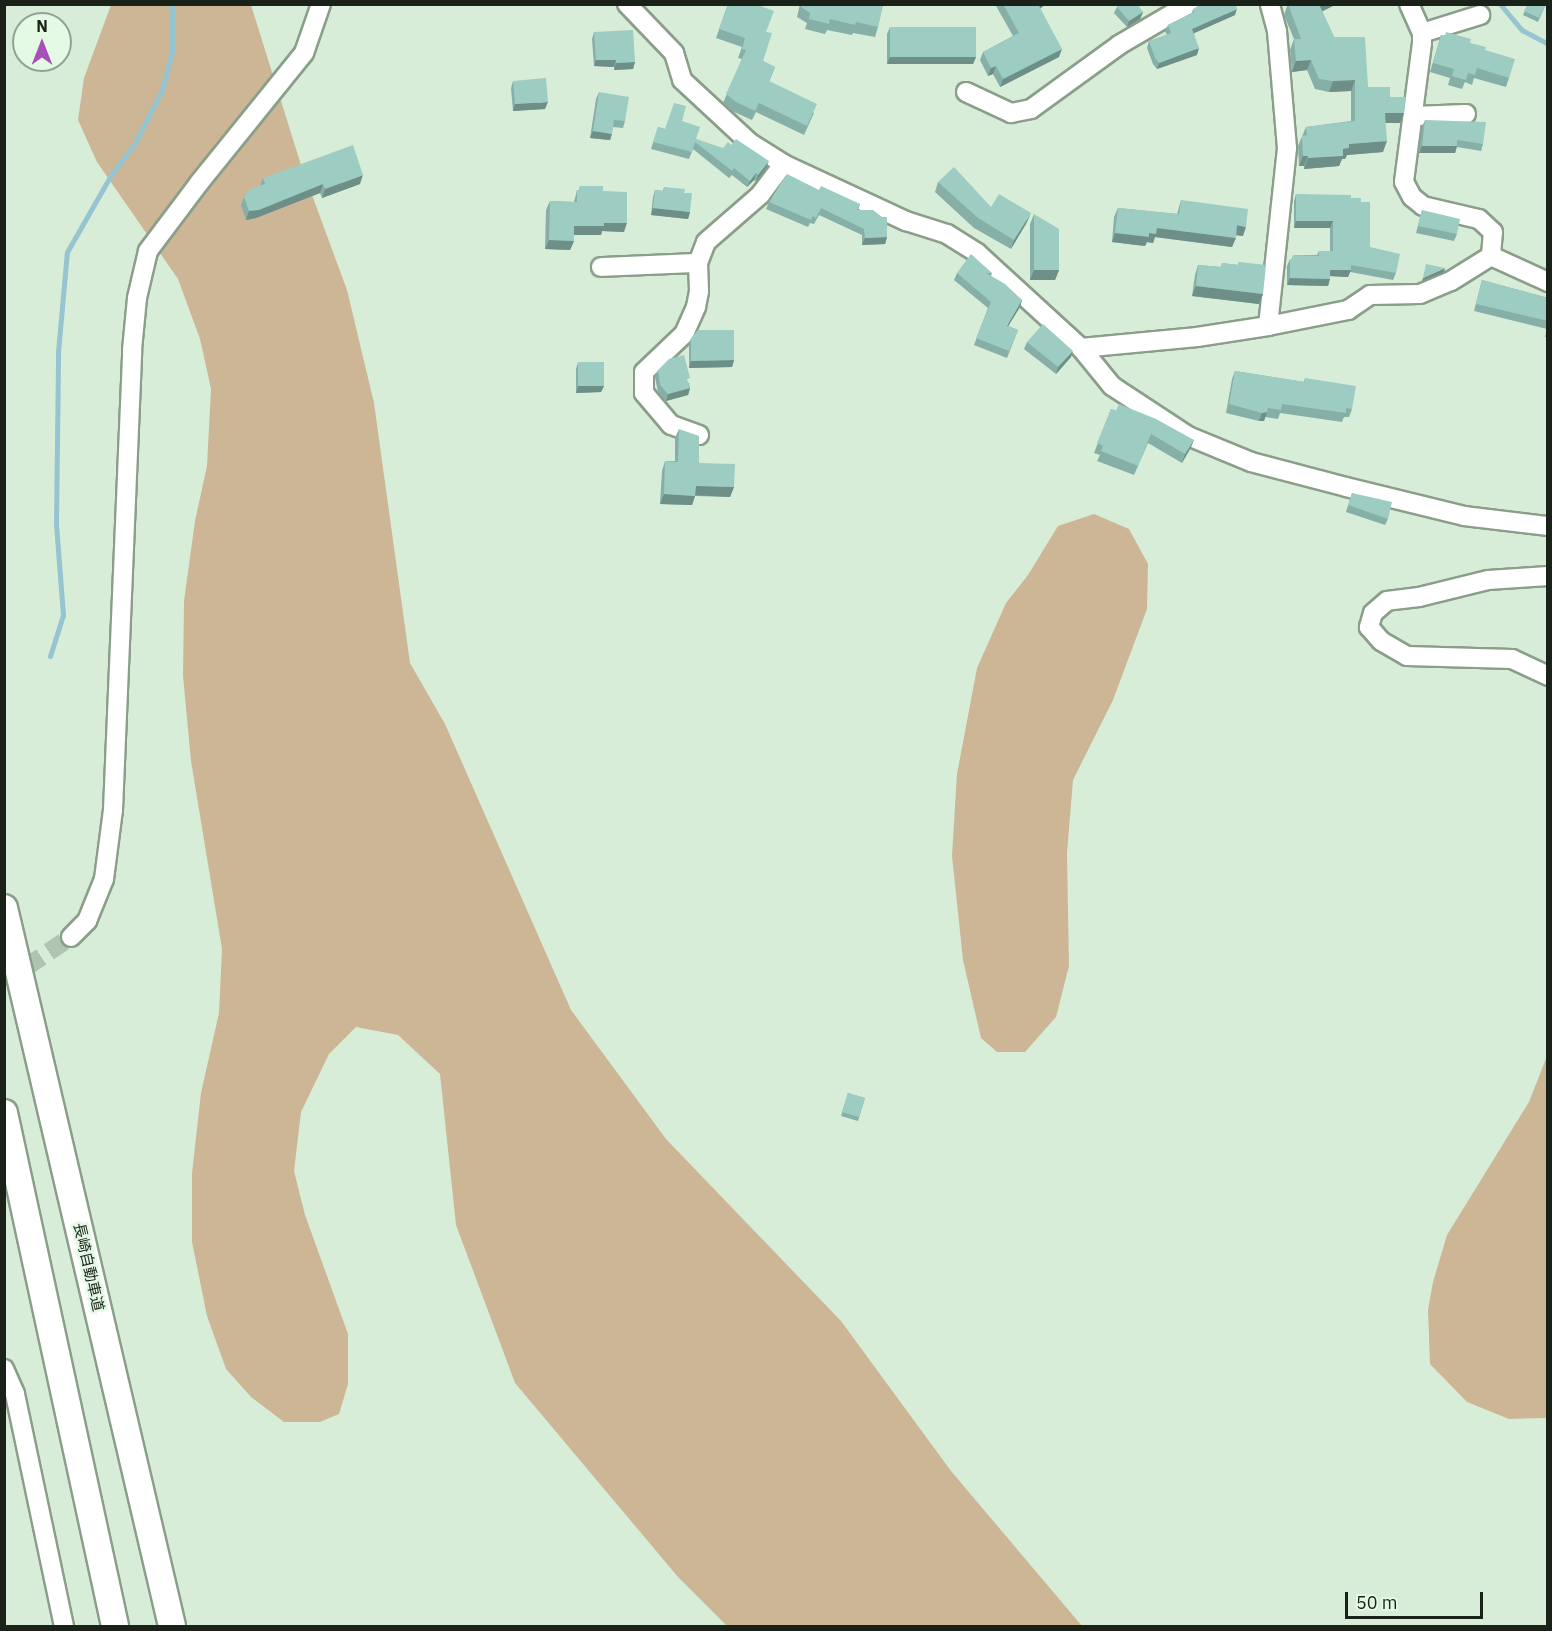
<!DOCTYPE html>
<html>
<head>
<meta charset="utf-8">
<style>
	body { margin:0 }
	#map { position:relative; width:1552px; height:1631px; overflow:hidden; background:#d7edd8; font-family:"IBM Plex Sans","Noto Sans JP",sans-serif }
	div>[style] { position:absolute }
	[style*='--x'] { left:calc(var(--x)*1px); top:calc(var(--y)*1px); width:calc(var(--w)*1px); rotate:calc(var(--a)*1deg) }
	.green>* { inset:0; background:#cdb696 }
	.stream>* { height:5px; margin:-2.5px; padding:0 2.5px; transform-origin:2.5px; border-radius:2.5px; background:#96c4d1 }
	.minor-tunnel>* { height:18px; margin-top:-9px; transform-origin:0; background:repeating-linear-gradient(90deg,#b1c4b2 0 18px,transparent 0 27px) }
	.roads { filter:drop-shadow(2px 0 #8a9e8a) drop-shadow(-2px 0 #8a9e8a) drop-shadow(0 2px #8a9e8a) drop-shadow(0 -2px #8a9e8a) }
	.minor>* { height:18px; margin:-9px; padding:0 9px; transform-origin:9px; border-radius:9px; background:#fff }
	.highway>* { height:26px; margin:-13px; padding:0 13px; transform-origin:13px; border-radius:13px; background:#fff }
	.wall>* { inset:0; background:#86afa7 }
	.shaded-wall>* { inset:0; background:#6d8f88 }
	.building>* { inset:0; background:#9cccc2 }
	span { translate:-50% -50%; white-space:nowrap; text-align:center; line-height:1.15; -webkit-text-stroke:5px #e4fae5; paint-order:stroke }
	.street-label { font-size:15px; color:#192119 }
	.frame { position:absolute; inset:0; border:6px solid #192119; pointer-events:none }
	.north { position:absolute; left:12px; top:12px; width:60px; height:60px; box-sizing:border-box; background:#e4fae5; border:2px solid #93a393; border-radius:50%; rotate:0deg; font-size:16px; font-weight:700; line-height:24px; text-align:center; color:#192119 }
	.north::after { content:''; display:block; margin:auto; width:21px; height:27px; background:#a84fbb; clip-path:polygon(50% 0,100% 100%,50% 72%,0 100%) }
	.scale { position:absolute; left:1345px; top:1592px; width:138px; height:27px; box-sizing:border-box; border:3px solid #192119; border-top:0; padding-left:8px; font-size:18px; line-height:21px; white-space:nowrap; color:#192119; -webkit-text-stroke:4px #e4fae5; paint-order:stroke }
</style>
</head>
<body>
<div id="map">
	<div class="green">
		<div style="clip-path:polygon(111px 5px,251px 5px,301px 165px,347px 290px,374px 403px,410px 663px,445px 724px,571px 1010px,666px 1139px,841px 1321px,951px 1471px,1082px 1626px,727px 1626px,678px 1577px,515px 1383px,456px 1225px,440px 1074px,398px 1035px,356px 1027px,329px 1054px,301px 1112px,294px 1171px,305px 1215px,348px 1334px,348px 1384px,339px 1414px,320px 1422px,284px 1422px,251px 1397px,226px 1369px,207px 1316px,192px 1242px,192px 1173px,201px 1093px,219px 1013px,222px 949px,191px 761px,183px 676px,184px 601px,195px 521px,207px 466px,211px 389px,200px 339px,178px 279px,97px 162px,78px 120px,84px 78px)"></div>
		<div style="clip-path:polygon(1094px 514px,1129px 529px,1148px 564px,1147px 609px,1113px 700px,1073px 780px,1067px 853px,1069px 966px,1056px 1017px,1025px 1052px,997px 1052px,981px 1038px,963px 960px,952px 856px,957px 774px,977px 668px,1006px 603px,1028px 575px,1058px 526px)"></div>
		<div style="clip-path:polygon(1547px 1056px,1547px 1418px,1509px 1419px,1467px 1402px,1430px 1364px,1428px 1310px,1433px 1282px,1447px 1235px,1529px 1102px)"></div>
	</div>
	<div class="stream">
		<div style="--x:1500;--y:4;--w:34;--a:50"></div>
		<div style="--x:1522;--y:30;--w:30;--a:28"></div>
		<div style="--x:50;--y:656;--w:43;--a:-72.4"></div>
		<div style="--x:63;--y:615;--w:91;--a:-94.4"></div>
		<div style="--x:56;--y:524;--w:172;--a:-89.3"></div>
		<div style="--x:58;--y:352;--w:100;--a:-84.9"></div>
		<div style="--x:67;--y:252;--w:89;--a:-60.3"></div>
		<div style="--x:111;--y:175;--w:38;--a:-53"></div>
		<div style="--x:134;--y:145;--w:59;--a:-63"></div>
		<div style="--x:161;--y:92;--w:41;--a:-74.6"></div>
		<div style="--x:172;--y:52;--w:48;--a:-90"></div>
	</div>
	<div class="minor-tunnel">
		<div style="--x:4;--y:982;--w:81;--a:-33.9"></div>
	</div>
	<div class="roads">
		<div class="minor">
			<div style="--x:627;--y:4;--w:68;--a:46.2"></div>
			<div style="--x:674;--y:53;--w:28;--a:73"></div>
			<div style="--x:682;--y:80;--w:93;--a:42.8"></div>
			<div style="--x:750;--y:143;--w:39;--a:32"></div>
			<div style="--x:783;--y:164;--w:136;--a:24.9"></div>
			<div style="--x:906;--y:221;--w:43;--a:17.6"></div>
			<div style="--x:947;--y:234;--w:36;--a:32"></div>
			<div style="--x:977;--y:253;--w:141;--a:42.4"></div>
			<div style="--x:1081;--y:348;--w:49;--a:50.8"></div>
			<div style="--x:1112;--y:386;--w:91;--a:33.3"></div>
			<div style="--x:1188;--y:436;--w:68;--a:22.4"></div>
			<div style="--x:1251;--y:462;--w:98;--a:14.7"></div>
			<div style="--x:1346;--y:487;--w:122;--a:13.8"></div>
			<div style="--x:1464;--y:516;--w:85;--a:6.8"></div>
			<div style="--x:1409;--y:4;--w:32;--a:66"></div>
			<div style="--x:1422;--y:33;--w:10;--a:90"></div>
			<div style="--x:1422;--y:43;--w:140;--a:97.4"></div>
			<div style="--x:1404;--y:182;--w:17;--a:62"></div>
			<div style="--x:1412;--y:197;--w:14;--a:39"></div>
			<div style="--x:1423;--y:206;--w:57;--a:13.1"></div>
			<div style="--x:1479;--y:219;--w:19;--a:43"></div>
			<div style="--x:1493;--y:232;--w:24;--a:95"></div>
			<div style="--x:1422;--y:33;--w:61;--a:-17.2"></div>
			<div style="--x:966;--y:92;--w:50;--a:25"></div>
			<div style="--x:1011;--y:113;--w:20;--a:-11"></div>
			<div style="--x:1031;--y:109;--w:109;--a:-36"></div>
			<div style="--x:1119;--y:45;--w:81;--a:-30.4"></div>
			<div style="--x:1413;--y:116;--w:53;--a:-2.2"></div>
			<div style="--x:1491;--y:256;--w:63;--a:24.5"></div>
			<div style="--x:601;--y:267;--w:97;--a:-2.4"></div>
			<div style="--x:1268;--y:326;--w:179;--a:-83.9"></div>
			<div style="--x:1287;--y:148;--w:117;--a:-94.9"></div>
			<div style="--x:1277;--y:31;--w:28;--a:-105"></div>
			<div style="--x:1081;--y:348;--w:117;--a:-5.4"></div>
			<div style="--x:1197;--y:337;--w:72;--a:-8.8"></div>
			<div style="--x:1268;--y:326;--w:82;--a:-11.3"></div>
			<div style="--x:1348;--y:310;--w:27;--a:-34"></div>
			<div style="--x:1370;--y:295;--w:50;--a:-1.1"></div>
			<div style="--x:1420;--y:294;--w:34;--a:-23"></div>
			<div style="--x:1451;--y:281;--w:47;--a:-32"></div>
			<div style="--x:699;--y:435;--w:30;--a:-160"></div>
			<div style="--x:671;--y:425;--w:42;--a:-130.2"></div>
			<div style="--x:644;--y:393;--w:21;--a:-90"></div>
			<div style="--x:644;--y:372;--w:55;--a:-43.5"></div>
			<div style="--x:684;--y:334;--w:30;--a:-66"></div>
			<div style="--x:696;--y:307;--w:16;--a:-79"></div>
			<div style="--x:699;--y:291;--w:28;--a:-92"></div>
			<div style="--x:698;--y:263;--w:22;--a:-69"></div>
			<div style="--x:706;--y:242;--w:72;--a:-41"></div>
			<div style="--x:760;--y:195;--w:39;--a:-53"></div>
			<div style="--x:1548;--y:576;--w:60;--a:176.2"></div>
			<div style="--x:1488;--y:580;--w:71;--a:166.2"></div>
			<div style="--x:1419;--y:597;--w:32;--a:173"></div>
			<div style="--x:1387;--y:601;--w:18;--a:139"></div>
			<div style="--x:1373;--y:613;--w:15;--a:106"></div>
			<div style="--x:1369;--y:627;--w:18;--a:49"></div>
			<div style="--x:1381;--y:641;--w:30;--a:30"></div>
			<div style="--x:1407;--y:656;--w:105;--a:1.6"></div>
			<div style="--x:1512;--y:659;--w:40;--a:25"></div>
			<div style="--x:71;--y:937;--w:23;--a:-45"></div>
			<div style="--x:87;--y:921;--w:45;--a:-68"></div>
			<div style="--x:104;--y:879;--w:70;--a:-82.6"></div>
			<div style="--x:113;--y:810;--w:460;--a:-87.6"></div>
			<div style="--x:132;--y:350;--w:52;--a:-84.5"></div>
			<div style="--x:137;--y:298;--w:48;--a:-76.8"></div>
			<div style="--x:148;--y:251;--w:85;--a:-53.1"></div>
			<div style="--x:199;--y:183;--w:167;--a:-51.1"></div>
			<div style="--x:304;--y:53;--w:52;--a:-70.9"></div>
			<div style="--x:4;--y:1369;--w:27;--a:66"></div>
			<div style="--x:15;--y:1394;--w:237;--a:78.1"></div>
		</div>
		<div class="highway">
			<div style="--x:4;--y:908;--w:737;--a:76.83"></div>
			<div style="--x:4;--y:1113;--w:525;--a:77.79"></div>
		</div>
	</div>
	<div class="wall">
		<div style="clip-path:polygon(728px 4px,766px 32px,763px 61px,775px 67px,769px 82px,814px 113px,804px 135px,756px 112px,752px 120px,732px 111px,723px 103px,742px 59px,738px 58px,742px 47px,716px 38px)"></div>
		<div style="clip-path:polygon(800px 4px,883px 4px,878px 27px,875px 37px,853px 33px,852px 35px,827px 30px,825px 34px,805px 29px,807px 23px,797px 17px)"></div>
		<div style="clip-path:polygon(995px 4px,1046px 4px,1040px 9px,1059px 57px,1000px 87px,993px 74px,988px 76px,980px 60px,983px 52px,1013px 36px)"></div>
		<div style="clip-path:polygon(1288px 4px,1337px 4px,1322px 11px,1334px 37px,1368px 87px,1390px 97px,1400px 123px,1385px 123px,1383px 152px,1347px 155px,1345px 159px,1342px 159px,1339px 166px,1304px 169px,1304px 166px,1299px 166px,1298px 146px,1306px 127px,1351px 121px,1351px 91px,1329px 92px,1315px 89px,1307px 70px,1292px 72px,1290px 50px,1294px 39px,1284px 15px)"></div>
		<div style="clip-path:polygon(1528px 4px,1546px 4px,1538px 22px,1523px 15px)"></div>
		<div style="clip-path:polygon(1117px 7px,1143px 12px,1140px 19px,1127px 27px,1114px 13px)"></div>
		<div style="clip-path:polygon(1193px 9px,1235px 15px,1194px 33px,1197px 55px,1157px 69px,1153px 64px,1147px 48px,1149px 41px,1167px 35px,1165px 31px,1168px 25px,1192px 13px)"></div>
		<div style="clip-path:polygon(890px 27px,976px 57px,973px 64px,887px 64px,887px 34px)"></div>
		<div style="clip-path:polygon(594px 32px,635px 62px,633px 69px,614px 70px,614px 67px,594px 66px,592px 39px)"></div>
		<div style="clip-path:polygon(1441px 35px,1470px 43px,1485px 50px,1509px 78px,1506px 87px,1474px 78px,1472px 85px,1465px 82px,1462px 89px,1448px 85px,1450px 78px,1430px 72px)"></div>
		<div style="clip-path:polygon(513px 81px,545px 109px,513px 111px,511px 88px)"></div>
		<div style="clip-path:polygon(599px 92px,625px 121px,623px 128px,613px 127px,610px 140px,590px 138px,596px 99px)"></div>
		<div style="clip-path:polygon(1425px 120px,1483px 144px,1481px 151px,1457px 147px,1455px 153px,1419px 153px,1422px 127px)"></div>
		<div style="clip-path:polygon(682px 121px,696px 139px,766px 168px,756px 182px,754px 180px,747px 187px,732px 175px,729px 178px,693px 149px,689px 159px,651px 149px,658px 127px,665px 129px)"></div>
		<div style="clip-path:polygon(263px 178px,360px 184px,322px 198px,320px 193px,256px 218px,246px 220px,241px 205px,244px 197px,260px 186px)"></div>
		<div style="clip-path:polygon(938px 182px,991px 207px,1027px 222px,1011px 249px,974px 228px,935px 192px)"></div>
		<div style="clip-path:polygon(580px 186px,603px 191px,624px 232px,602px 231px,601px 235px,574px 235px,574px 241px,570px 250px,545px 249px,546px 210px,550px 201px,574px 202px,577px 190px,579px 190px)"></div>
		<div style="clip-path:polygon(664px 187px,684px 193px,690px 212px,688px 219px,651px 215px,653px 197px,655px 190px,663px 191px)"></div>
		<div style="clip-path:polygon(819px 190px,860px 204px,858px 210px,887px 237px,885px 244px,862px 245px,862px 235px,819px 215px,814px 224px,810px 223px,808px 227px,766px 209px,769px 202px)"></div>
		<div style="clip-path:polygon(1296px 194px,1351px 198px,1361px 202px,1370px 247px,1396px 273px,1393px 280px,1350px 272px,1348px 277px,1330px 276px,1328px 286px,1287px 285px,1287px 266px,1290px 259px,1292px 259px,1293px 255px,1317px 255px,1319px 251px,1330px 251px,1330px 228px,1294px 228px,1294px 201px)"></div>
		<div style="clip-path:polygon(1181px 200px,1243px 236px,1236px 235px,1232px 247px,1155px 237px,1153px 243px,1147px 242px,1145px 246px,1112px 242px,1114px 217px,1118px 208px,1177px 214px)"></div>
		<div style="clip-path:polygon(1422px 210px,1457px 234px,1454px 241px,1416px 233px)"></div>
		<div style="clip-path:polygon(1034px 214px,1059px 270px,1055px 280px,1030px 280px,1030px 224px)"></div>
		<div style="clip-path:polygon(1239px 262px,1263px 294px,1259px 304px,1192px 296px,1195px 275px,1198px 265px,1221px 267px,1222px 263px,1238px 265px)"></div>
		<div style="clip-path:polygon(957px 273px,992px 273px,991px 276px,1022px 300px,1020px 307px,1008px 326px,1018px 330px,1007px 358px,974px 345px,988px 308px,954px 280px)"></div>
		<div style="clip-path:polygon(1482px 280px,1548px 298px,1548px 338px,1545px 337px,1547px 329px,1474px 311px)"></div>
		<div style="clip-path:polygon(691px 338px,734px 360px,732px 367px,689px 368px,689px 345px)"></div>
		<div style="clip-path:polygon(1027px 342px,1071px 357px,1056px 374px,1024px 349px)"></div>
		<div style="clip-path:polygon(578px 362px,604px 386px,601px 392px,576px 393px,576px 369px)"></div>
		<div style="clip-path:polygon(658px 370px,689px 383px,690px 388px,688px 395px,666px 401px,658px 392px,655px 377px)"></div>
		<div style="clip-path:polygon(1235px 371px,1304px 382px,1305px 378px,1352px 409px,1349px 417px,1344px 417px,1342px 422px,1280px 413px,1278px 419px,1265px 417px,1264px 421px,1259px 421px,1226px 413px,1232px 379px)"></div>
		<div style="clip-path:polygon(1111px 409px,1194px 440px,1190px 449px,1182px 463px,1148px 443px,1134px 475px,1097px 461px,1100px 455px,1094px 453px)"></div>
		<div style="clip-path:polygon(679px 429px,699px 463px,734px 487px,730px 497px,695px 496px,692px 505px,660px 504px,662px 471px,665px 461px,675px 461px,675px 438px)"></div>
		<div style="clip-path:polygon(1352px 493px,1388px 519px,1385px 525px,1346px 512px)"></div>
		<div style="clip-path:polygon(848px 1093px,865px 1098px,858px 1121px,841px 1116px)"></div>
	</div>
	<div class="shaded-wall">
		<div style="clip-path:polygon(1038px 4px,1046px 4px,1035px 12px)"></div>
		<div style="clip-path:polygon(1318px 4px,1337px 4px,1315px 15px)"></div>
		<div style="clip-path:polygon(1237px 9px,1235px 15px,1190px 35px,1192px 29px)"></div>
		<div style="clip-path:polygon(1143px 12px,1140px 19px,1127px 27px,1129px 21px)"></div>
		<div style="clip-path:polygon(1199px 48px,1197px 55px,1157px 69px,1159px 63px)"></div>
		<div style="clip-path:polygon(1062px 49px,1059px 57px,1000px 87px,1003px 79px)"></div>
		<div style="clip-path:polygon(890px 57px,976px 57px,973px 64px,887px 64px)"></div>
		<div style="clip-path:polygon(596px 60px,616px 60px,614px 67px,594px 66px)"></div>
		<div style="clip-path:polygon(1311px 60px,1307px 70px,1292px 72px,1296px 61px)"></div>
		<div style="clip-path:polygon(635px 62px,633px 69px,614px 70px,616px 63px)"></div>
		<div style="clip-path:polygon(996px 66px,993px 74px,988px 76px,991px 68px)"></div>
		<div style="clip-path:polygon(1355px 80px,1351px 91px,1329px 92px,1333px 81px)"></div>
		<div style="clip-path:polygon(548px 102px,545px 109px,513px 111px,515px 104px)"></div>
		<div style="clip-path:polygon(1385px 113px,1404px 113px,1400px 123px,1381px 123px)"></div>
		<div style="clip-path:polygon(593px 131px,612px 134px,610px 140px,590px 138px)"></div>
		<div style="clip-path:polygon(1387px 141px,1383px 152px,1347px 155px,1345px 159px,1342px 159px,1339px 166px,1304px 169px,1308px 158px,1343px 149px,1349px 144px)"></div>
		<div style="clip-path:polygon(1422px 146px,1457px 146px,1455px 153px,1419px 153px)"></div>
		<div style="clip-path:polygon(1303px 156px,1308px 156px,1304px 166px,1299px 166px)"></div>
		<div style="clip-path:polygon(769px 161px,766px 168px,756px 182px,758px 175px)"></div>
		<div style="clip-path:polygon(756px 173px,754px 180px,747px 187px,750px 181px)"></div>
		<div style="clip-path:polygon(363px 175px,360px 184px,322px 198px,325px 189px)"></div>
		<div style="clip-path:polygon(323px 184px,320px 193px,256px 218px,246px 220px,249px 211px)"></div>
		<div style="clip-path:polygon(653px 208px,690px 212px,688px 219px,651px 215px)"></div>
		<div style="clip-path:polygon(1031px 213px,1027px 222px,1011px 249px,1014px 240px)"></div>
		<div style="clip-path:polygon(1296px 221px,1333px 221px,1330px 228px,1294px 228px)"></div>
		<div style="clip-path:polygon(604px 223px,627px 223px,624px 232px,602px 231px,601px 235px,571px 235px,574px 226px)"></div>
		<div style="clip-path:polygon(1237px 225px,1246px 227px,1243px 236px,1234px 235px)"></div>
		<div style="clip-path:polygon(1157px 228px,1236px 238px,1232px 247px,1155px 237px,1153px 243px,1147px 242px,1145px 246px,1112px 242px,1115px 233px,1149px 233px)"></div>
		<div style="clip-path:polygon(887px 237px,885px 244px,862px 245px,865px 238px)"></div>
		<div style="clip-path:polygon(549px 240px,574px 241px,570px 250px,545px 249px)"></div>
		<div style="clip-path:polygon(1445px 268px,1444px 272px,1422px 281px,1423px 278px)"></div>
		<div style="clip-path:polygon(1034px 270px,1059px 270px,1055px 280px,1030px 280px)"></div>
		<div style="clip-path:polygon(1330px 270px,1351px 270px,1348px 277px,1328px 276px)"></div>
		<div style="clip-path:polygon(1290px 278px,1330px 279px,1328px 286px,1287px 285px)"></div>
		<div style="clip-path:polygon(1196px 286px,1263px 294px,1259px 304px,1192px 296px)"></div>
		<div style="clip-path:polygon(1022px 300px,1020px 307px,1004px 333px,1007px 326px)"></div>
		<div style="clip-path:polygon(1073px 351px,1071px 357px,1056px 374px,1058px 367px)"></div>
		<div style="clip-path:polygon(734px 360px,732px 367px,689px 368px,691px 361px)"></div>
		<div style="clip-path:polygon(578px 386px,604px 386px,601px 392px,576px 393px)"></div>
		<div style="clip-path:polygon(690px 388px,688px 395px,666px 401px,668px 394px)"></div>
		<div style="clip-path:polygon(1267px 412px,1264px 421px,1259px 421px,1262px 413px)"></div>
		<div style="clip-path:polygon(1194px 440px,1190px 449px,1182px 463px,1185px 454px)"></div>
		<div style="clip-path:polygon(696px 486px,734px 487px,730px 497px,692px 495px)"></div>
		<div style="clip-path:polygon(664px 494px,695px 496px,692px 505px,660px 504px)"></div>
	</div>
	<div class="building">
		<div style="clip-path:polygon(728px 4px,755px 4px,774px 11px,766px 32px,772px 33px,763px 61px,775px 67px,769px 81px,817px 104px,807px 126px,759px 103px,755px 111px,736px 102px,726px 94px,746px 50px,742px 49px,745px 38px,719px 29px)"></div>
		<div style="clip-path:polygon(802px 4px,883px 4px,878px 27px,856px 22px,855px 25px,830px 19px,829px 24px,809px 19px,810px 13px,801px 7px)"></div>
		<div style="clip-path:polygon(1003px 4px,1038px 4px,1062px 49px,1003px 79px,996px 66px,991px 68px,983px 52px,1019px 33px)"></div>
		<div style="clip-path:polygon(1119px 4px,1137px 4px,1143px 12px,1129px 21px,1117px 7px)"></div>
		<div style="clip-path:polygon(1202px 4px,1236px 4px,1237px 9px,1192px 29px,1199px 48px,1159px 63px,1155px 58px,1149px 41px,1171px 33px,1168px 25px,1194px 12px,1193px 9px)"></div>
		<div style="clip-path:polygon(1288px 4px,1319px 4px,1334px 37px,1365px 37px,1368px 87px,1390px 87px,1390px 97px,1406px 97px,1404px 113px,1385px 113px,1387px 141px,1349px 144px,1349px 148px,1343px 149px,1343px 156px,1308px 158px,1308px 156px,1303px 156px,1302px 136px,1307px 135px,1306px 127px,1355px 121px,1355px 80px,1333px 81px,1319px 79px,1311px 60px,1296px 61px,1294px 39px,1301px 39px)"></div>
		<div style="clip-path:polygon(1528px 4px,1546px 4px,1539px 18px,1524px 11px)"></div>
		<div style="clip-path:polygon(890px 27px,976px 27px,976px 57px,890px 57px)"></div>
		<div style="clip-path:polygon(633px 30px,635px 62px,616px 63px,616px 60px,596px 60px,594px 32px)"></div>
		<div style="clip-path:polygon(1446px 32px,1471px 39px,1470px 43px,1486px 47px,1485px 50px,1515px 59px,1509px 78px,1477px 68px,1475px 75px,1468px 73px,1466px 80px,1452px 76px,1454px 69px,1433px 63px,1441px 35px,1445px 36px)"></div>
		<div style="clip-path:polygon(546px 78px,548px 102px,515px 104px,513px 81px)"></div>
		<div style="clip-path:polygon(599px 92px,629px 97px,625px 121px,614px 120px,612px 134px,593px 131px)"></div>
		<div style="clip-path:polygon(674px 103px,686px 106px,682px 121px,700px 127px,696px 139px,723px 148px,728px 142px,731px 145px,736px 139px,769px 161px,758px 175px,756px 173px,750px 181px,734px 168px,732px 171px,695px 142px,692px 152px,653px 142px,658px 127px,665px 129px)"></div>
		<div style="clip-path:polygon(1425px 120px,1486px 122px,1483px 144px,1457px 140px,1457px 146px,1422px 146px)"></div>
		<div style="clip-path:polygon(353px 145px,363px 175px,325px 189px,323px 184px,259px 210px,249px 211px,244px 197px,250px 189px,265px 184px,263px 178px)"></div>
		<div style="clip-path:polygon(954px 167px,991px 207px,999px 194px,1031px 213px,1014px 240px,978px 218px,938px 182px)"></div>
		<div style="clip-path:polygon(787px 174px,819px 190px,821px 186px,860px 204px,857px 210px,873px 210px,882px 217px,887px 217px,887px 237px,865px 238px,864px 229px,821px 208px,816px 218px,813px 216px,811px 220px,769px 202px)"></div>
		<div style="clip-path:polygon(580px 186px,603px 186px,603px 191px,627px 192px,627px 223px,604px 223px,604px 226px,574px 226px,574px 241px,549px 240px,550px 201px,577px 202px,577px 190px,580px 190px)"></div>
		<div style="clip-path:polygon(664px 187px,685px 189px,684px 193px,692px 193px,690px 212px,653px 208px,655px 190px,664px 191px)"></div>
		<div style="clip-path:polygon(1296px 194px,1351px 195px,1351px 198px,1361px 198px,1361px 202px,1370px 202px,1370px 247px,1400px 254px,1396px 273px,1351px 265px,1351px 270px,1330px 270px,1330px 279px,1290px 278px,1290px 259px,1293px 259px,1293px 255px,1319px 256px,1319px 251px,1333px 251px,1333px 221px,1296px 221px)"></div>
		<div style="clip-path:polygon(1181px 200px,1248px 209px,1246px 227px,1237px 225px,1236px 238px,1157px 228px,1156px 234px,1149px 233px,1149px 237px,1115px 233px,1118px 208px,1179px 214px)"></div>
		<div style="clip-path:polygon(1422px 210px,1460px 219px,1457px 234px,1418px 226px)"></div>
		<div style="clip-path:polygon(1034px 214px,1059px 229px,1059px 270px,1034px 270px)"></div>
		<div style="clip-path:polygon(971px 254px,992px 273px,986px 273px,1005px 284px,1022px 300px,1007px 326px,1018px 330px,1009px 351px,976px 338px,991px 302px,957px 273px)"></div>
		<div style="clip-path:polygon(1239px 262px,1266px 265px,1263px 294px,1196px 286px,1198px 265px,1222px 267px,1222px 263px,1238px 265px)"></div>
		<div style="clip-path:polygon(1426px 264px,1445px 268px,1423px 278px)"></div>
		<div style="clip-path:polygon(1482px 280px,1548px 298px,1548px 321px,1476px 304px)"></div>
		<div style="clip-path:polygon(1043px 324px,1073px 351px,1058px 367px,1027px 342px)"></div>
		<div style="clip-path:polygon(698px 330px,734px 330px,734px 360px,691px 361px,691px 338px)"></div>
		<div style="clip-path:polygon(684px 355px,690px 378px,687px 379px,690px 388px,668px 394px,660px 385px,658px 370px,669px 359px)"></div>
		<div style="clip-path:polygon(578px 362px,604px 362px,604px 386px,578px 386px)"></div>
		<div style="clip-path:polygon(1235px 371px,1305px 382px,1305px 378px,1356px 386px,1352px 409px,1346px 408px,1346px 413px,1282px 404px,1281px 410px,1268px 408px,1267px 412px,1262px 413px,1229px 404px)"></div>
		<div style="clip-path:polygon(1119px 404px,1156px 419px,1194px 440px,1185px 454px,1151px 434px,1138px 466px,1101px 451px,1103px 446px,1097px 443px,1111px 409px,1116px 411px)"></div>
		<div style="clip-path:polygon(679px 429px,699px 436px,699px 463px,735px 464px,734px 487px,696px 486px,695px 496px,664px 494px,665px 461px,678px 462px)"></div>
		<div style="clip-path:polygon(1352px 493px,1392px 502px,1388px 519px,1348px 505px)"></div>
		<div style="clip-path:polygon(848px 1093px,865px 1098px,859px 1117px,842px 1112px)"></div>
	</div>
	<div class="street-label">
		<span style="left:89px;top:1267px;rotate:77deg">長崎自動車道</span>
	</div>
	<div class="frame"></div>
	<div class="north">N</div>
	<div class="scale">50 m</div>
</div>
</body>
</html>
